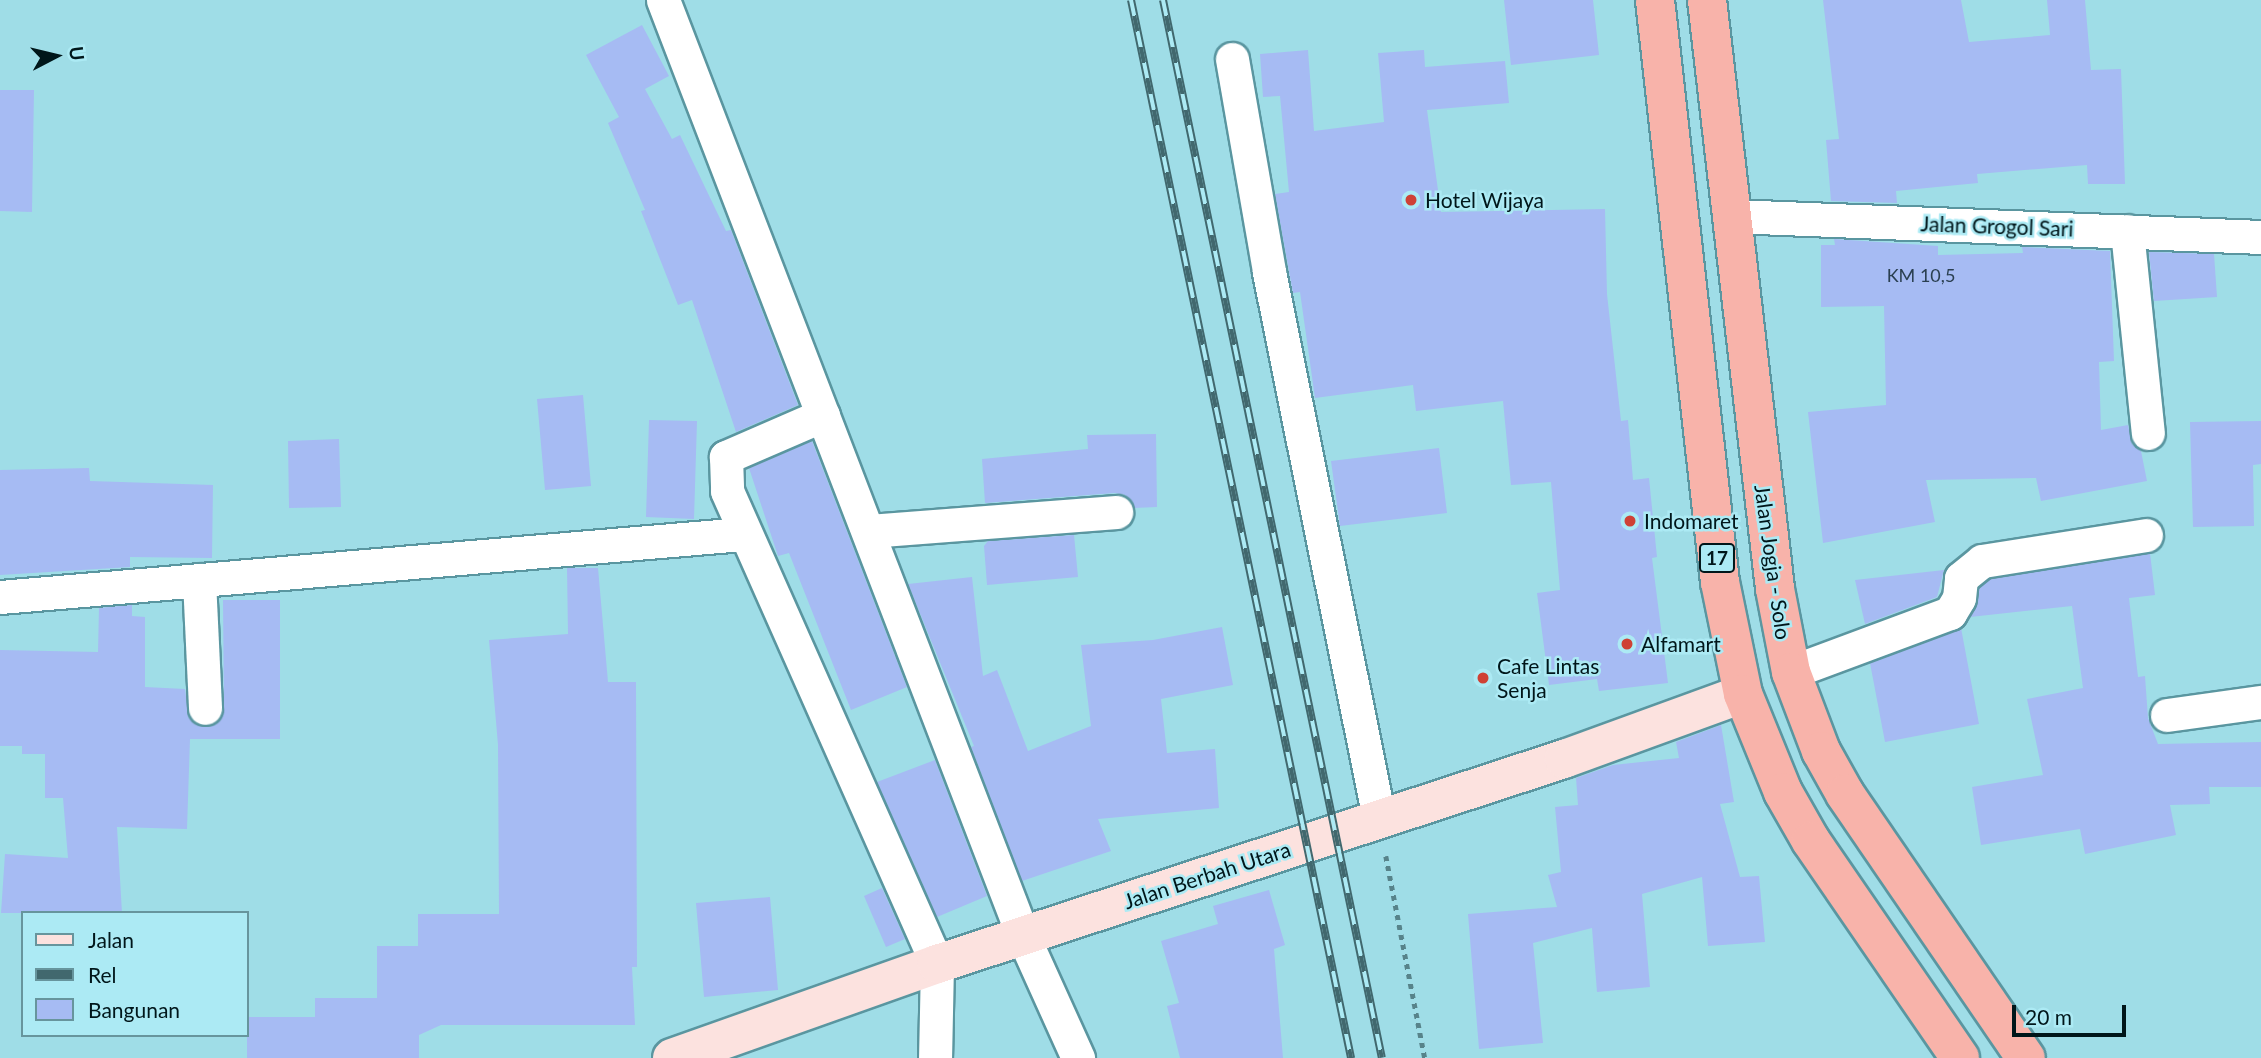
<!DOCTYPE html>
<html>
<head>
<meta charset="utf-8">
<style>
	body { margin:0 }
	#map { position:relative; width:2261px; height:1058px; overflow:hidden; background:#9fdde7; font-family:Lato,sans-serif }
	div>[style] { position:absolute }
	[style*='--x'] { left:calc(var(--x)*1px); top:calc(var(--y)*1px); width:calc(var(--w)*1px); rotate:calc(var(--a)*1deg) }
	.building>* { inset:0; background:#a6bbf3 }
	.path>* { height:4.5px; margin-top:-2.25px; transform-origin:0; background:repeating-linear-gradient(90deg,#57838a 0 5px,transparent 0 10px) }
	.roads { filter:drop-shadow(2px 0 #5a96a0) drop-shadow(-2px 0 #5a96a0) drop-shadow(0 2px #5a96a0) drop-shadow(0 -2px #5a96a0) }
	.minor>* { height:33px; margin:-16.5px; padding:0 16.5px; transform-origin:16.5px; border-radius:16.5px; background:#fff }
	.secondary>* { height:38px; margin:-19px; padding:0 19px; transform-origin:19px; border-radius:19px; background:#fce2df }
	.trunk>* { height:38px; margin:-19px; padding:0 19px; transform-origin:19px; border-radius:19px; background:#f8b3aa }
	.rail>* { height:8px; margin-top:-4px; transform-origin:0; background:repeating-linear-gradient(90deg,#aceaf4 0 16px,#41686e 0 32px); box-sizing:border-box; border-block:2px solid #41686e }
	.dots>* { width:19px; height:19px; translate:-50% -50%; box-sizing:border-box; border:4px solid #aceaf4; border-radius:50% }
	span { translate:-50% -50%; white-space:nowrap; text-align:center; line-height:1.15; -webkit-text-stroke:5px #aceaf4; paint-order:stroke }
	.number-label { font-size:18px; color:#2a3f50 }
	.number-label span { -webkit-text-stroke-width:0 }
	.shield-label span { padding:2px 5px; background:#aceaf4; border:2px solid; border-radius:5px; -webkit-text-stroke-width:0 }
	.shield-label { font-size:19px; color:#00161a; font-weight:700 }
	.poi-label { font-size:21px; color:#00161a }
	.left { translate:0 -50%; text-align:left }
	.street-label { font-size:21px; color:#00161a }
	.legend { position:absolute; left:21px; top:911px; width:228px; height:126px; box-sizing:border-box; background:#aceaf4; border:2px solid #67959d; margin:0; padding:9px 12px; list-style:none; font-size:21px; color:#00161a }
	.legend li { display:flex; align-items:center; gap:14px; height:35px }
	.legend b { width:35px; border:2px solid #67959d }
	.north { position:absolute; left:21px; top:21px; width:70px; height:70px; -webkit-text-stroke:5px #aceaf4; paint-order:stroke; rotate:83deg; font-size:19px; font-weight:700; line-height:28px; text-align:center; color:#00161a }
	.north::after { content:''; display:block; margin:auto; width:24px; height:32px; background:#00161a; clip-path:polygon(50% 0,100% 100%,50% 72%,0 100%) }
	.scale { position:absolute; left:2012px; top:1005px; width:114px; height:32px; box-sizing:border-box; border:4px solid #00161a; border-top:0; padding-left:9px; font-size:21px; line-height:24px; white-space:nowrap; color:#00161a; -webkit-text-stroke:5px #aceaf4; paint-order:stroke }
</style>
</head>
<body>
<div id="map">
	<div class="building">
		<div style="clip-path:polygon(1504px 0,1593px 0,1599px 55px,1511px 65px)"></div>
		<div style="clip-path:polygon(1823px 0,1961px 0,1969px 42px,2050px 35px,2047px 0,2085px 0,2091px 70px,2121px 69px,2125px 184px,2088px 184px,2087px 165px,1977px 174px,1978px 183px,1896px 191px,1897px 203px,1831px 201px,1826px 140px,1839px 139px)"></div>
		<div style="clip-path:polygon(642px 25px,669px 76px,645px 89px,672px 139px,680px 135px,726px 231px,731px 230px,798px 405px,736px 432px,692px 300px,678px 305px,641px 211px,645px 210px,608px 123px,619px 117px,586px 55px)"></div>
		<div style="clip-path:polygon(1308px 50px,1314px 131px,1384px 122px,1378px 53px,1424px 50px,1425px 67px,1505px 61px,1509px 103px,1427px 110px,1441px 212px,1605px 209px,1607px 294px,1621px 421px,1628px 420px,1633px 480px,1649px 478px,1657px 557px,1652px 558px,1668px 683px,1599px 691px,1597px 679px,1549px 685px,1537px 593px,1560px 590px,1551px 482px,1511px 485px,1503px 401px,1416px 411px,1413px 385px,1315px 398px,1300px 292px,1293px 293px,1275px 194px,1289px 192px,1280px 96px,1263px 97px,1260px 54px)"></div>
		<div style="clip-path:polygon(0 90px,34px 90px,32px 212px,0 211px)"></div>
		<div style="clip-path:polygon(1834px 239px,1938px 246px,1938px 255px,2023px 253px,2022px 247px,2110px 251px,2114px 361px,2099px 362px,2101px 430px,2128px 425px,2132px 444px,2141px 451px,2147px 481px,2041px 501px,2036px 478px,1926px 480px,1935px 522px,1823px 543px,1808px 412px,1886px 405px,1884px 306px,1821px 307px,1821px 245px,1835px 245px)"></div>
		<div style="clip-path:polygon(2149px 252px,2214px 254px,2217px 297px,2154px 301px)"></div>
		<div style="clip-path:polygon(583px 395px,591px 486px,545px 490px,537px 399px)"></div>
		<div style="clip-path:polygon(649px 420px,697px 421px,694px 519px,646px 517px)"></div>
		<div style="clip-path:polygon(2261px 421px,2261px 464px,2253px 465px,2254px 526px,2193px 527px,2190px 422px)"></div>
		<div style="clip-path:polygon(1156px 434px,1157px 507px,1134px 508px,1125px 495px,1115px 493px,985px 503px,982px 459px,1088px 449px,1087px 435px)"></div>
		<div style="clip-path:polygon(339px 439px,341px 507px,289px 508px,288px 441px)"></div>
		<div style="clip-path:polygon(812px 441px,907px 687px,851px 710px,789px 553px,778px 556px,749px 468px)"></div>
		<div style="clip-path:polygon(1439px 448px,1447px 513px,1340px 526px,1331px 461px)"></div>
		<div style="clip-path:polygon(89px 468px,90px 481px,213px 485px,212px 558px,130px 557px,130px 567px,0 575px,0 470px)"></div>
		<div style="clip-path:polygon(1074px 535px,1078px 577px,987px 585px,984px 546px,988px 541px)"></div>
		<div style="clip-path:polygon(2150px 553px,2155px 595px,2129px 598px,2138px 677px,2145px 676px,2148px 718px,2158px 744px,2261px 742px,2261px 787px,2209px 787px,2210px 804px,2170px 805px,2176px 835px,2085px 854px,2080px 829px,1981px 845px,1972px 787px,2043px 775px,2027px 699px,2083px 688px,2072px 606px,1970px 617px,1979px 588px,1990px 579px)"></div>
		<div style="clip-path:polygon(567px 568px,598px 568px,608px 682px,636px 682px,637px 967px,632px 967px,635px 1025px,441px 1025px,419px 1035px,419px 1058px,247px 1058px,247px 1017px,315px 1017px,315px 998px,377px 998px,377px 946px,418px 946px,418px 914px,499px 914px,498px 745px,489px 640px,568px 634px)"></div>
		<div style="clip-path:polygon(1944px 570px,1937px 597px,1865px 624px,1855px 580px)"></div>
		<div style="clip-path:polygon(972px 577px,983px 676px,997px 670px,1028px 751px,1091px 726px,1081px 645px,1153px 640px,1222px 627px,1233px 685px,1161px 699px,1167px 753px,1215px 749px,1219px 808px,1098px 819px,1111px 851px,1022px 881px,971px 747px,974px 746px,908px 584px)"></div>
		<div style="clip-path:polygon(223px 600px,280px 600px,280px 739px,190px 739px,187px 829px,117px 827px,122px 913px,1px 913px,5px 854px,68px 858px,63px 798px,45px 798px,45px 754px,22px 754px,22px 746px,0 746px,0 650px,98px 652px,99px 608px,132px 605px,132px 616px,145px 617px,145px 687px,185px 689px,189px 718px,207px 727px,216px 724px,224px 708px)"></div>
		<div style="clip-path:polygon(1961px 628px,1979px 724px,1885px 742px,1870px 663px)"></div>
		<div style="clip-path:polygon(1721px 725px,1734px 802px,1720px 804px,1740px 877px,1759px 876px,1765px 942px,1708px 946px,1702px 877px,1642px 894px,1650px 987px,1597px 992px,1592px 928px,1533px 943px,1543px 1043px,1479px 1049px,1468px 914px,1557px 907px,1548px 875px,1561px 872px,1555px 807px,1578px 805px,1576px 778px,1613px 765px,1679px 758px,1676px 742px)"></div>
		<div style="clip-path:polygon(935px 760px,987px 896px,937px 917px,877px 782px)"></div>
		<div style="clip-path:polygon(882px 888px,905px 939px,886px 947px,864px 896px)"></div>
		<div style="clip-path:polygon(1269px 890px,1285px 945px,1274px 949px,1283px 1058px,1180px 1058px,1167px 1006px,1179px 1003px,1161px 941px,1218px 924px,1213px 906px)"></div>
		<div style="clip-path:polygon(770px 897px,778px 990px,704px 997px,696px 903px)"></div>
	</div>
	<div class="path">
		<div style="--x:1386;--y:856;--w:206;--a:79.1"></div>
	</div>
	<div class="roads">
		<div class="minor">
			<div style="--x:663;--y:0;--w:1003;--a:68.96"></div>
			<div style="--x:1023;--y:936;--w:134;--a:65.7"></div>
			<div style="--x:1232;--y:59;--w:216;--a:80.1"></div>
			<div style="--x:1269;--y:272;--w:557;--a:78.61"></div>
			<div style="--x:1732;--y:216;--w:529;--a:2.27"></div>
			<div style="--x:2127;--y:231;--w:203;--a:84.1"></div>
			<div style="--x:823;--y:415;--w:106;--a:156.6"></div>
			<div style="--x:726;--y:457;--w:34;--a:88"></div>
			<div style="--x:727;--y:491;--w:518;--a:66.06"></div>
			<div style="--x:937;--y:964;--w:94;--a:91.2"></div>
			<div style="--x:869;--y:531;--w:248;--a:-4.4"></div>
			<div style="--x:199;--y:580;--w:128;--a:87.3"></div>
			<div style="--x:0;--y:597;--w:746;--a:-4.85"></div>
			<div style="--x:1791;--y:672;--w:170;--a:-20.4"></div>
			<div style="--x:1950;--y:613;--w:17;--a:-59"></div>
			<div style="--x:1959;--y:598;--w:20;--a:-84"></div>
			<div style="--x:1961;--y:578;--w:27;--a:-39"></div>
			<div style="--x:1982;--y:561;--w:166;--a:-9"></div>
			<div style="--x:2167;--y:715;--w:95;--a:-7.9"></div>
		</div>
		<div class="secondary">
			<div style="--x:672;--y:1058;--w:281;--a:-19.5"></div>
			<div style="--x:937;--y:964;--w:660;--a:-18.11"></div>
			<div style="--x:1564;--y:759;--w:190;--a:-20"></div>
		</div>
		<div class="trunk">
			<div style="--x:1655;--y:0;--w:586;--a:83.63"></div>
			<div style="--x:1720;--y:582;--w:114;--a:78.4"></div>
			<div style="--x:1743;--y:694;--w:106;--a:67.8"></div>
			<div style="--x:1783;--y:792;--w:56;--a:60.3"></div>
			<div style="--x:1811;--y:841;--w:263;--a:55.5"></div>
			<div style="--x:1707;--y:0;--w:593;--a:83.41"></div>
			<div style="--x:1775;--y:589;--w:85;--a:79.1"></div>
			<div style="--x:1791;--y:672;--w:85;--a:69.2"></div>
			<div style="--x:1821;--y:751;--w:49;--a:60.8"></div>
			<div style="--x:1845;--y:794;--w:320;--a:55.6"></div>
		</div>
	</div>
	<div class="rail">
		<div style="--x:1131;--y:0;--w:1081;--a:78.25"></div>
		<div style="--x:1163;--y:0;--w:1080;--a:78.31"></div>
	</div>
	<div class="dots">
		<div style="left:1411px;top:200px;background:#cf4135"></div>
		<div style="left:1630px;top:521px;background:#cf4135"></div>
		<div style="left:1627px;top:644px;background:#cf4135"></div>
		<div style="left:1483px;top:678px;background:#cf4135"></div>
	</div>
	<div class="number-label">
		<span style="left:1921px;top:275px">KM 10,5</span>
	</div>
	<div class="shield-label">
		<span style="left:1717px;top:558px">17</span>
	</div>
	<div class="poi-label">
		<span class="left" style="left:1425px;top:200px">Hotel Wijaya</span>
		<span class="left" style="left:1644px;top:521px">Indomaret</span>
		<span class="left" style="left:1641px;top:644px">Alfamart</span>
		<span class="left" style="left:1497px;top:678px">Cafe Lintas<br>Senja</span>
	</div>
	<div class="street-label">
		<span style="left:1997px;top:226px;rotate:2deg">Jalan Grogol Sari</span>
		<span style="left:1773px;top:562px;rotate:82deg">Jalan Jogja - Solo</span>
		<span style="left:1207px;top:875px;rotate:-18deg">Jalan Berbah Utara</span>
	</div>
	<ul class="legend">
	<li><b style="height:9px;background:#fce2df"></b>Jalan</li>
	<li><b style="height:9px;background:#41686e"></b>Rel</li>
	<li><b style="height:19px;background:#a6bbf3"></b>Bangunan</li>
	</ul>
	<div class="north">U</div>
	<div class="scale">20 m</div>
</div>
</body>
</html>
